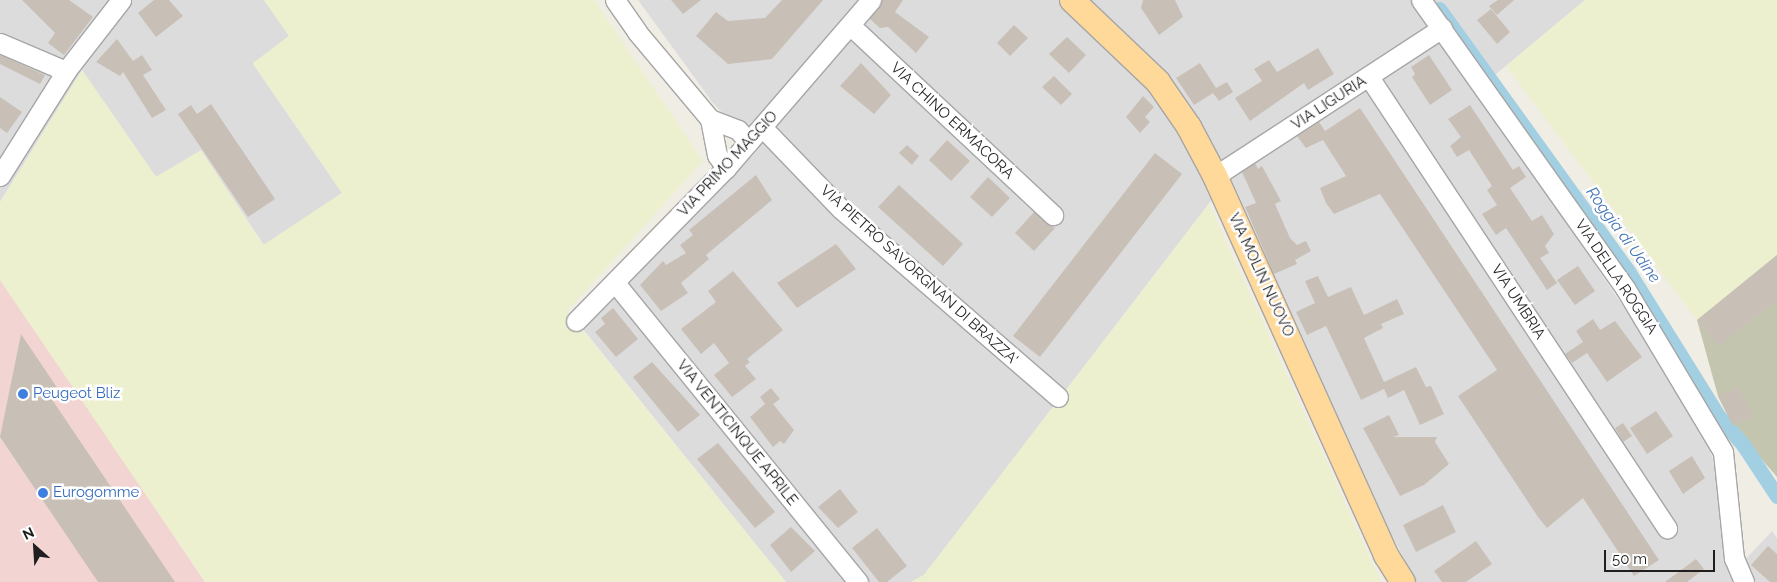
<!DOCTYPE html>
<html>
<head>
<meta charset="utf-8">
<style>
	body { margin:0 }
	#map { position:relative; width:1777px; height:582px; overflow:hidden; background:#f0ede4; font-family:Raleway,sans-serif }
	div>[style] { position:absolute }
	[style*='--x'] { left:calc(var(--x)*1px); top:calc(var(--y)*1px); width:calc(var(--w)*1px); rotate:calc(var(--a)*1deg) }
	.residential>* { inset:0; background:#dddcdc }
	.commercial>* { inset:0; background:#f2d5d2 }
	.construction>* { inset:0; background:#c4c5af }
	.farmland>* { inset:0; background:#ecf0ce }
	.canal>* { height:15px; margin:-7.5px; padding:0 7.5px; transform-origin:7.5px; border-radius:7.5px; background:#a2cfe1 }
	.building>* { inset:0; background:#c8c0b7 }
	.roads { filter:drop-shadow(1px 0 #a6a6a6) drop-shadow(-1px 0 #a6a6a6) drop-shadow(0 1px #a6a6a6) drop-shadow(0 -1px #a6a6a6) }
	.minor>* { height:19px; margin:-9.5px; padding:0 9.5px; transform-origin:9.5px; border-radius:9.5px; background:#fff }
	.major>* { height:24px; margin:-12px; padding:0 12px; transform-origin:12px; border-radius:12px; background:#ffd99a }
	.dots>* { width:14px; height:14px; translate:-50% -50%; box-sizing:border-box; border:2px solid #fff; border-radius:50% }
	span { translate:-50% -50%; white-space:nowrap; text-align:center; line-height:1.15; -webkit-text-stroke:5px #fff; paint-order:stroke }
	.street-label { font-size:15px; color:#1f1f1f }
	.shop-label { font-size:15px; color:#366cbe }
	.left { translate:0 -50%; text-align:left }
	.water-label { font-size:16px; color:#4476b5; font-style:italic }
	.north { position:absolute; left:10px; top:522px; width:50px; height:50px; -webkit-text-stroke:4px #fff; paint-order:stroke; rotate:334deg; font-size:14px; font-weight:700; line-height:20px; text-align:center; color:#1f1f1f }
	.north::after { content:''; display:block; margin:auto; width:18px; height:22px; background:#1f1f1f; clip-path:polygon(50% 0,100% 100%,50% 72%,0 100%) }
	.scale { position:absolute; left:1604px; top:550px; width:111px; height:22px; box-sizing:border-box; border:2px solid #1f1f1f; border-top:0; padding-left:6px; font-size:15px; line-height:18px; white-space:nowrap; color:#1f1f1f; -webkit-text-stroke:4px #fff; paint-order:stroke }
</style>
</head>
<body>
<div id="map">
	<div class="residential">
		<div style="clip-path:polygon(0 0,264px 0,289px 36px,253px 64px,342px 193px,264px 245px,201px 151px,156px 177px,82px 70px,0 202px)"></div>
		<div style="clip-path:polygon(638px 0,1585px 0,1477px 90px,1649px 345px,1709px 447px,1721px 487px,1723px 546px,1730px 576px,1772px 531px,1777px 538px,1777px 582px,1417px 582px,1389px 530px,1230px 176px,924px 575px,911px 582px,786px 582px,583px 329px,758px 150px,713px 103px)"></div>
	</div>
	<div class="commercial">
		<div style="clip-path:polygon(0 280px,86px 405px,205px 582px,0 582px)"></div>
	</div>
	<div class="construction">
		<div style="clip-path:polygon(1777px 255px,1777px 477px,1733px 426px,1718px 396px,1697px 320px)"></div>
	</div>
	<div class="farmland">
		<div style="clip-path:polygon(264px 0,594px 0,703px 161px,567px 311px,786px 582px,205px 582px,0 280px,0 202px,82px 70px,156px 177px,201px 150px,263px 245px,342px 193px,253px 63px,289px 36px)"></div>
		<div style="clip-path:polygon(1585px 0,1777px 0,1777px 255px,1697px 320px,1506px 66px)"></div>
		<div style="clip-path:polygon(1209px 204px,1381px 582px,911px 582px,924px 575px)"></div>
	</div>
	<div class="canal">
		<div style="--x:1439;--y:9;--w:323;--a:54.2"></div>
		<div style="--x:1628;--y:271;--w:172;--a:58.1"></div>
		<div style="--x:1719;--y:417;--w:38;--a:49"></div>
		<div style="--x:1744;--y:446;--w:60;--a:56.6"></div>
	</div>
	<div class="building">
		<div style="clip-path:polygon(22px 0,69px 0,93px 17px,64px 55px,48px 43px,55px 33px)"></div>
		<div style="clip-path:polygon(154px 0,169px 0,183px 16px,156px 37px,138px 13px)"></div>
		<div style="clip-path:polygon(671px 0,701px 0,683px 14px)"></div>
		<div style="clip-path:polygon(782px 0,823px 0,772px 59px,728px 64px,696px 36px,716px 12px,728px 21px,765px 18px)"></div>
		<div style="clip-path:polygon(882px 0,903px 0,895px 12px,929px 37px,916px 53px,888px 27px,880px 28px,870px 19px)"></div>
		<div style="clip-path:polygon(1143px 0,1175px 0,1183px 17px,1159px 35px,1141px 8px)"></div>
		<div style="clip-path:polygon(1498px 0,1514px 0,1497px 15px,1489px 6px)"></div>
		<div style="clip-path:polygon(1491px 9px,1510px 32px,1497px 44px,1477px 20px)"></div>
		<div style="clip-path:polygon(1014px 25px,1028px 38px,1010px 56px,997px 43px)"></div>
		<div style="clip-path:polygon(1067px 37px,1086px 55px,1069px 73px,1049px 54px)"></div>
		<div style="clip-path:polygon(117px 39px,133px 61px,142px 55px,152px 70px,143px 75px,166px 110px,152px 118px,123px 72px,120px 76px,96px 62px)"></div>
		<div style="clip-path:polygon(1318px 48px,1334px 74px,1308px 90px,1304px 83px,1250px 121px,1235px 98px,1262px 81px,1254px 69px,1269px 60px,1277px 72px)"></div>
		<div style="clip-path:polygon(0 55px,45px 75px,40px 84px,0 64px)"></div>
		<div style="clip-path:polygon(1429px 55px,1452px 90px,1430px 105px,1412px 77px,1415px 74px,1411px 67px)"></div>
		<div style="clip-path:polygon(861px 63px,891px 95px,874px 114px,840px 86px)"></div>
		<div style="clip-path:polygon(1200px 63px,1216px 88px,1227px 82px,1233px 92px,1219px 101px,1213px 93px,1194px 105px,1176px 78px)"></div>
		<div style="clip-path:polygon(1054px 76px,1072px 94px,1061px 105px,1042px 87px)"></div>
		<div style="clip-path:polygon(1143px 96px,1154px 107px,1145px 117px,1150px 122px,1140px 133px,1126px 117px)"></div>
		<div style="clip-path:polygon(0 97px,22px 112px,7px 133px,0 128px)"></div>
		<div style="clip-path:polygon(211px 104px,275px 199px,248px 217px,178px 114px,191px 105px,197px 114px)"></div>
		<div style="clip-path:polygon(1470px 105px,1513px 170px,1519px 166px,1526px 177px,1510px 188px,1532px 221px,1542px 215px,1554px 234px,1545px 246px,1549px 253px,1540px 258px,1557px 283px,1547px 290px,1506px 228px,1496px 235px,1482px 214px,1497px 205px,1487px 190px,1492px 186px,1469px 150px,1457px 157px,1450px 146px,1461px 137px,1448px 119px)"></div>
		<div style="clip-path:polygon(1360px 108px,1659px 560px,1634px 576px,1583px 498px,1547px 528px,1538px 517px,1458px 396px,1497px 370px,1380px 194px,1334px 214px,1326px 203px,1320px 188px,1346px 176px,1323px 140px,1306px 148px,1297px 136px,1319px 122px,1325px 131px)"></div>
		<div style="clip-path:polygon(947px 140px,970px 161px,951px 181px,929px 160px)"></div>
		<div style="clip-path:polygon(907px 145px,919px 156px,912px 165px,899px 153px)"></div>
		<div style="clip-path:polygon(1155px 153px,1182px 174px,1040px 357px,1013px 336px)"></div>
		<div style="clip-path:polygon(1255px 163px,1258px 169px,1262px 166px,1281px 201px,1275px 204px,1290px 238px,1297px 245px,1306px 241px,1311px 251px,1295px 260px,1297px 264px,1274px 274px,1245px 207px,1256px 203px,1242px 172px)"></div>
		<div style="clip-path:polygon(756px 175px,772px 200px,706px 255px,709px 259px,681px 283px,688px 293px,661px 311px,640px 285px,663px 261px,666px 265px,686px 253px,680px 245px,693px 235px,689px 230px)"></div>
		<div style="clip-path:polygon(988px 177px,1010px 198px,992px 217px,970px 197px)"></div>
		<div style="clip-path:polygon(899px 185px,963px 244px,943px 266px,878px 207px)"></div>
		<div style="clip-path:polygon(1034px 212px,1055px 228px,1034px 251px,1015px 233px)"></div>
		<div style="clip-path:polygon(836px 244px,856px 269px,797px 308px,777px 283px)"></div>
		<div style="clip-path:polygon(1777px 255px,1777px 300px,1719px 347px,1697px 320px)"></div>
		<div style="clip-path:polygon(1578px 266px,1595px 291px,1575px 305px,1557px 280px)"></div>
		<div style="clip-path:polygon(733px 271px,783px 330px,747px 359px,750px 362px,745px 366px,756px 379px,732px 397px,714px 375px,729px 363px,714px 343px,701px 354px,681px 329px,716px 302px,708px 291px)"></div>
		<div style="clip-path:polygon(1318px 276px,1328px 297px,1351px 287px,1364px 315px,1397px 299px,1404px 314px,1381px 324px,1383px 328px,1364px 338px,1384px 382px,1416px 367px,1426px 387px,1431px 386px,1444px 414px,1420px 425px,1404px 390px,1388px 398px,1384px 389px,1361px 400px,1326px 326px,1307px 335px,1296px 312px,1315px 303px,1305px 281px)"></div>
		<div style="clip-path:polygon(613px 308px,638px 339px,616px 357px,595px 332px,605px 324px,601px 318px)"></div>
		<div style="clip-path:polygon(1593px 319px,1600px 330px,1615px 321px,1642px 357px,1607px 382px,1587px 353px,1572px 363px,1565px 354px,1583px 342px,1576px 331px)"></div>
		<div style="clip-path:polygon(21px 334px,60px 392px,51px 398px,175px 582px,98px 582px,0 437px)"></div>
		<div style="clip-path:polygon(652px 362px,700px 415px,678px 432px,633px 377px)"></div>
		<div style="clip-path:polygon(1738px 387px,1753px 416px,1733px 426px,1718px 396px)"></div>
		<div style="clip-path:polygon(771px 388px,780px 399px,773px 404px,794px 430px,784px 444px,780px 441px,773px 447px,750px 417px,765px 404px,760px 397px)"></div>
		<div style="clip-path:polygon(1656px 411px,1673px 436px,1647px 454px,1630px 428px)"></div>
		<div style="clip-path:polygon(1389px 415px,1399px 435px,1393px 437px,1437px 437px,1435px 442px,1449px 464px,1424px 485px,1400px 496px,1363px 428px)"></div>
		<div style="clip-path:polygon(1623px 423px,1632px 436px,1623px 442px,1615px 428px)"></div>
		<div style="clip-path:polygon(718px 443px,775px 512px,755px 528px,697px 459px)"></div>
		<div style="clip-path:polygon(1692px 456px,1705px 478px,1683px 494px,1669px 471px)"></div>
		<div style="clip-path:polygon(840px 489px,858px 512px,838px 528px,818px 507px)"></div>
		<div style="clip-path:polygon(1443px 505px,1456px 532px,1416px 552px,1403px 525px)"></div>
		<div style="clip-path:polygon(791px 527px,815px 551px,791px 572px,770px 545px)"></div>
		<div style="clip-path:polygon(877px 528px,907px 566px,887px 582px,879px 582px,852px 548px)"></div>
		<div style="clip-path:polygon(1476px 541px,1492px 564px,1466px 582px,1442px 582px,1434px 571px)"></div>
		<div style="clip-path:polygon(1768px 546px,1777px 554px,1777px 582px,1770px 582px,1751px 565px)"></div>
		<div style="clip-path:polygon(1696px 559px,1704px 569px,1687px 582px,1665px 582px)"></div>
	</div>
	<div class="roads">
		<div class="minor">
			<div style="--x:615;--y:0;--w:39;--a:55"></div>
			<div style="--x:637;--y:32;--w:114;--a:50"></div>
			<div style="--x:710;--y:119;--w:30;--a:21"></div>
			<div style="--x:738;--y:130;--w:16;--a:47"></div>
			<div style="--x:1421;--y:0;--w:353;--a:54.7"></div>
			<div style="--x:1625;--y:288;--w:191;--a:59.1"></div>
			<div style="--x:1723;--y:452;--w:107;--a:84.1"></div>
			<div style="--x:1734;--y:558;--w:26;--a:67"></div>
			<div style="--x:851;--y:26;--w:277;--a:43.1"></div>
			<div style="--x:0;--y:43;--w:72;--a:23"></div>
			<div style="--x:1369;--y:77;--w:541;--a:56.55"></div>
			<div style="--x:710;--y:119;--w:37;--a:79"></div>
			<div style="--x:717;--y:155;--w:16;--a:55"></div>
			<div style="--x:762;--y:127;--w:114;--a:46.1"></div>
			<div style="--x:841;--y:209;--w:287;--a:40.9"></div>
			<div style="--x:0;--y:176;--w:124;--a:-57.8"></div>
			<div style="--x:66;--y:71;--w:90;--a:-52.2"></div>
			<div style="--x:1215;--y:176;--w:271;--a:-33.1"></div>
			<div style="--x:616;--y:284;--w:384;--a:50.9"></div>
			<div style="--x:576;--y:321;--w:214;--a:-45.6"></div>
			<div style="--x:726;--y:168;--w:222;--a:-49.2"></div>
		</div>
		<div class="major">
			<div style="--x:1072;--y:0;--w:119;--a:43.6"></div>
			<div style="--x:1158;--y:82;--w:55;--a:55.4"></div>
			<div style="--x:1189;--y:127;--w:55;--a:62"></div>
			<div style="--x:1215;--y:176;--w:416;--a:65.7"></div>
			<div style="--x:1386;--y:555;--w:32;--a:58"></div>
		</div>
	</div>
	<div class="dots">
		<div style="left:23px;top:394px;background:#3f7fe0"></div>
		<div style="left:43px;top:493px;background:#3f7fe0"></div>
	</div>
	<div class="street-label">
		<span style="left:1329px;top:103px;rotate:-33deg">VIA LIGURIA</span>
		<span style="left:952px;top:121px;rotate:43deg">VIA CHINO ERMACORA</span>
		<span style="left:728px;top:164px;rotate:-47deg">VIA PRIMO MAGGIO</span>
		<span style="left:919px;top:275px;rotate:42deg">VIA PIETRO SAVORGNAN DI BRAZZA'</span>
		<span style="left:1261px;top:275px;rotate:65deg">VIA MOLIN NUOVO</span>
		<span style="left:1616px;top:277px;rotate:56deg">VIA DELLA ROGGIA</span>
		<span style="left:1518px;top:302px;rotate:57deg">VIA UMBRIA</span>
		<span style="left:737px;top:433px;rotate:51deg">VIA VENTICINQUE APRILE</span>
	</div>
	<div class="shop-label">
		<span class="left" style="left:33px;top:394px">Peugeot Bliz</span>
		<span class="left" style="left:53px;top:493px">Eurogomme</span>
	</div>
	<div class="water-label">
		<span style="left:1623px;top:235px;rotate:54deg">Roggia di Udine</span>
	</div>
	<div class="north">N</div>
	<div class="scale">50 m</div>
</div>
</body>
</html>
